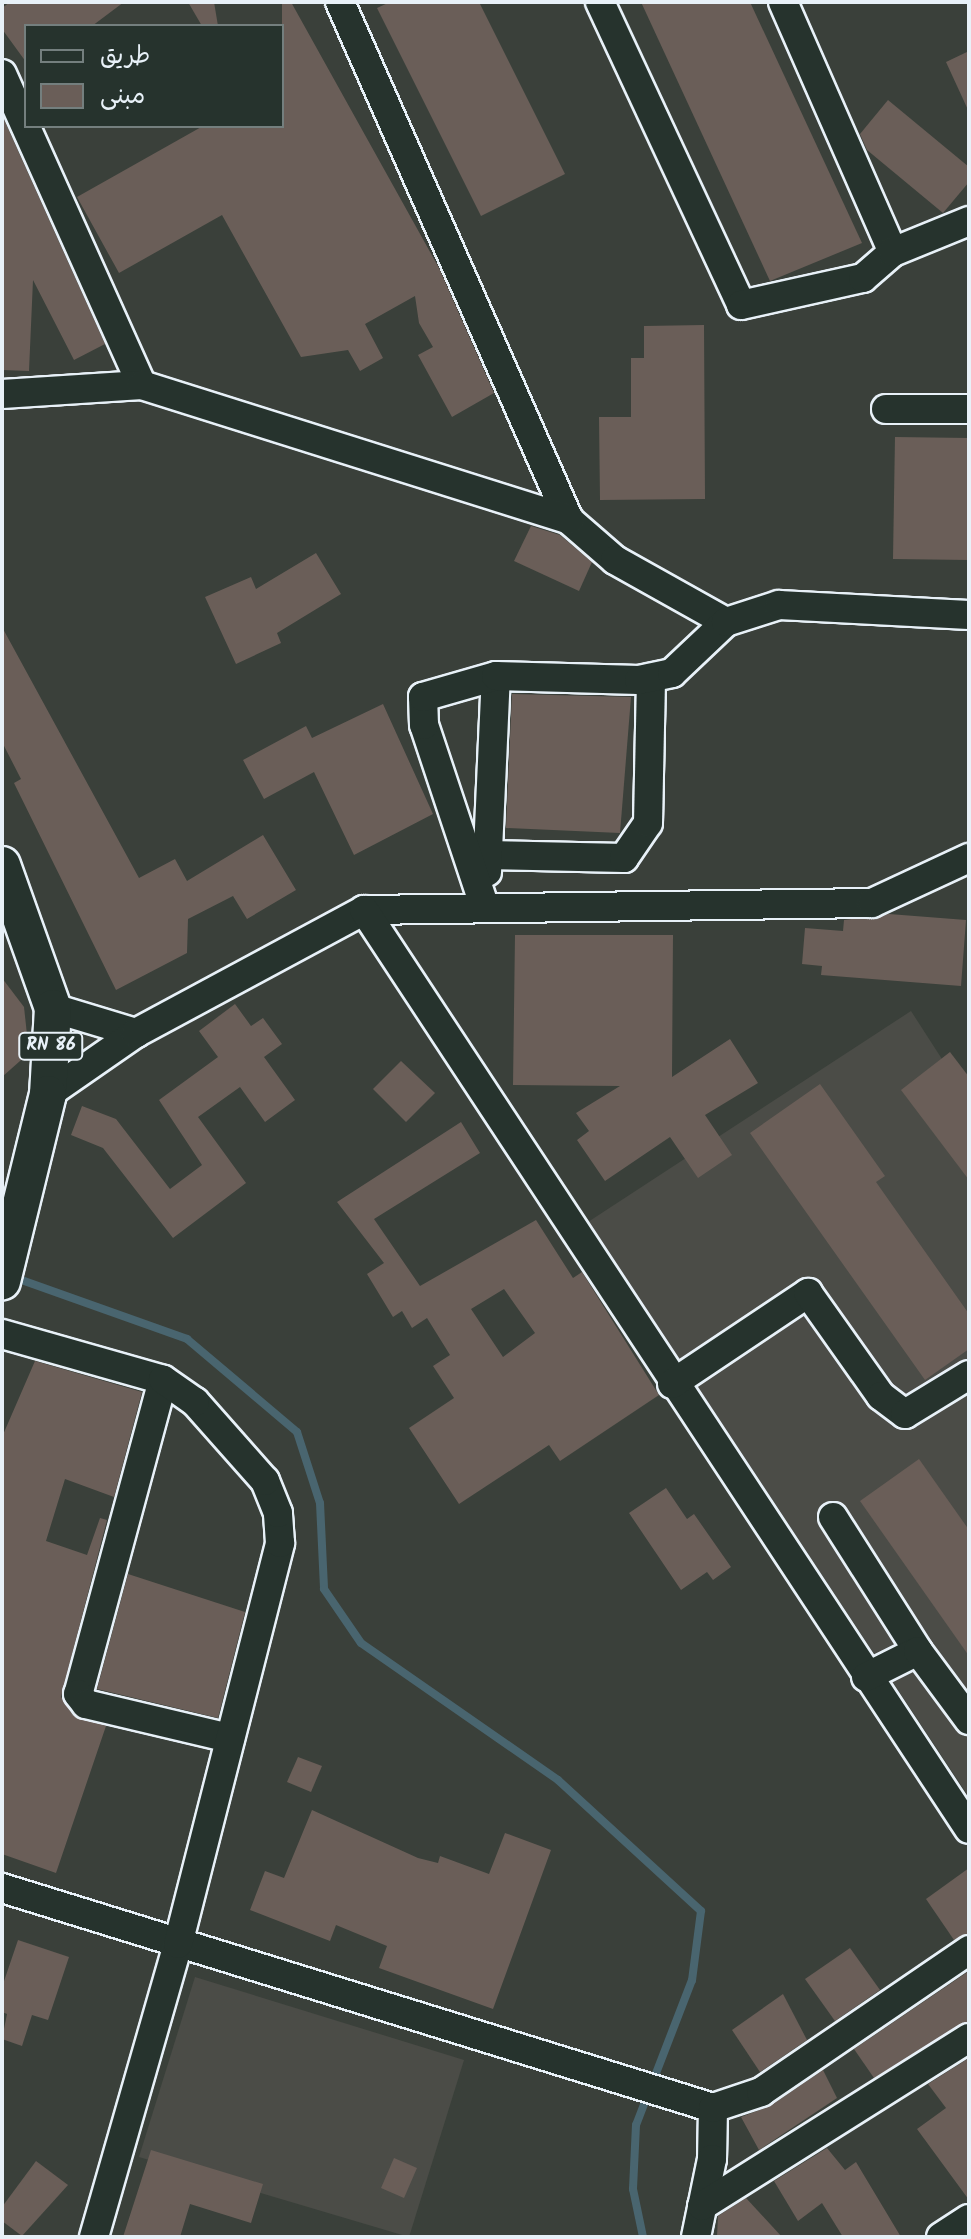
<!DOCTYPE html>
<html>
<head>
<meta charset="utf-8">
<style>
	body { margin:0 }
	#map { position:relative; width:971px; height:2239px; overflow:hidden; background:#3a403a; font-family:Kalam,"Playpen Sans Arabic",sans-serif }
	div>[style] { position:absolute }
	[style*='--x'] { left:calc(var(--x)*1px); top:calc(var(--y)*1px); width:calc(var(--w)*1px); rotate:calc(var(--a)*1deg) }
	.built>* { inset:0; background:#4b4c47 }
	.stream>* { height:8px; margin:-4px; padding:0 4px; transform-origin:4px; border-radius:4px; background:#49656f }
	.building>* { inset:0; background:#6a5e58 }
	.roads { filter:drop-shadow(2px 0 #e8f1f8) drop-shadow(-2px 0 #e8f1f8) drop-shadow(0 2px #e8f1f8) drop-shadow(0 -2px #e8f1f8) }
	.minor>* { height:28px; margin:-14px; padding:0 14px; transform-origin:14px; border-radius:14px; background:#26332d }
	.major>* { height:36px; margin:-18px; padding:0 18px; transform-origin:18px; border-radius:18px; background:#26332d }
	span { translate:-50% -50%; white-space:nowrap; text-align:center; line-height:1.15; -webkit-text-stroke:7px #26332d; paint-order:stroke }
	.shield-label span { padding:2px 6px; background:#26332d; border:2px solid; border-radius:6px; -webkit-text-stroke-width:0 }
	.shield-label { font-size:18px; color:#e8f1f8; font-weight:700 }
	.frame { position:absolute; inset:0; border:4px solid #e8f1f8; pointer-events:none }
	.legend { position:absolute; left:24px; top:24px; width:260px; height:104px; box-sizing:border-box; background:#26332d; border:2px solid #747f7e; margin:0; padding:10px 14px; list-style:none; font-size:24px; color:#e8f1f8 }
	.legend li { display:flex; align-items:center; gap:16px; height:40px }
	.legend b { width:40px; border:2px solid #747f7e }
</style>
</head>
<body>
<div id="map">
	<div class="built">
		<div style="clip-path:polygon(911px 1011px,969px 1101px,969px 1797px,588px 1222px)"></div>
		<div style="clip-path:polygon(195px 1977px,464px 2060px,409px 2237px,139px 2157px)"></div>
	</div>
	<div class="stream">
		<div style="--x:13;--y:1277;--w:185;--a:19.6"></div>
		<div style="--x:187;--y:1339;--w:144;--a:40.2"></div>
		<div style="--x:297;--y:1432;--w:75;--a:72.1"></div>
		<div style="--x:320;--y:1503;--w:86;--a:87.3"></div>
		<div style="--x:324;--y:1589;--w:65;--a:55.6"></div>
		<div style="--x:361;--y:1643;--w:240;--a:34.8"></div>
		<div style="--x:558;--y:1780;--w:194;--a:42.5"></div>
		<div style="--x:701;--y:1911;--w:70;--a:97.4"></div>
		<div style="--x:692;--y:1980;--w:155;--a:111.1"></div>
		<div style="--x:636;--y:2125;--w:64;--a:92.7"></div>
		<div style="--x:633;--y:2189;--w:49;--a:78.2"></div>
	</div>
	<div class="building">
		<div style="clip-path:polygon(10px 2px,124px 2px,92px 26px,26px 26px,26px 62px,2px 29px,2px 8px)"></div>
		<div style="clip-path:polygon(188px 2px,214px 2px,218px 26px,202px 26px)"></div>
		<div style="clip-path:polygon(282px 2px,291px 2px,439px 268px,494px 393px,452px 417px,418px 355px,433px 347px,419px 323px,415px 296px,365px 324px,383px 358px,360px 371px,348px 350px,301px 357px,222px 215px,119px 273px,77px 197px,203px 126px,282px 126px)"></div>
		<div style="clip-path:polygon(390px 2px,479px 2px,565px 174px,481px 216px,377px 8px)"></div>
		<div style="clip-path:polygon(641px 2px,750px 2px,862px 243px,770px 281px)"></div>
		<div style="clip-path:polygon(969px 51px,969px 112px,946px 62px)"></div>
		<div style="clip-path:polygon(888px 100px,969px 167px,969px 182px,943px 213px,867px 150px,860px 134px)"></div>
		<div style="clip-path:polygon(2px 115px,105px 344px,74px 360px,33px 280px,29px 371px,2px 370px)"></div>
		<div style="clip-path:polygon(704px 325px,705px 499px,600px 500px,599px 417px,631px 417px,631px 358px,644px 358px,644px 326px)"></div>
		<div style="clip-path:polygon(895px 437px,969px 438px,969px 560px,893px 559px)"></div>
		<div style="clip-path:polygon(531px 526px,560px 535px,592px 562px,579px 591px,514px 561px)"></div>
		<div style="clip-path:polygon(316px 553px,341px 594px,277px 633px,281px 643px,236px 664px,205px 597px,251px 577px,256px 589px)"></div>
		<div style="clip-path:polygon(2px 627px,139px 878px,175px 859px,187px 881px,263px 835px,296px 890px,247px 919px,233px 896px,188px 919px,187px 953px,116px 990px,14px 783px,21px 779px,2px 742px)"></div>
		<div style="clip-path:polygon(512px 694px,631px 697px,620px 833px,506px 828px)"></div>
		<div style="clip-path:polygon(383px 704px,433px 814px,354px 855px,314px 772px,264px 799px,243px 760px,306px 726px,312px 738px)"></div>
		<div style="clip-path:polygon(889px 914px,966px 920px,961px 986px,821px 975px,822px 966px,802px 964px,805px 928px,843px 931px,844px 920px)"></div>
		<div style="clip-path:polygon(515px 935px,673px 935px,672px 1077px,730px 1039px,758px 1083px,705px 1115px,732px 1155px,698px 1178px,670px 1137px,605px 1181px,577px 1140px,589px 1131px,576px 1113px,620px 1086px,513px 1085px)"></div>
		<div style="clip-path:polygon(2px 978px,24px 1007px,29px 1053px,2px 1077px)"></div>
		<div style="clip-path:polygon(235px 1004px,251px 1026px,263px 1018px,282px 1044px,264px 1057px,295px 1100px,265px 1122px,240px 1087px,198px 1117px,246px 1183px,173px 1238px,103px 1148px,71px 1135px,82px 1106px,116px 1119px,170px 1189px,202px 1165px,159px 1100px,218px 1057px,199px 1031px)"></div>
		<div style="clip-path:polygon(950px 1052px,969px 1077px,969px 1180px,901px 1090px)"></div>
		<div style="clip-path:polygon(401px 1061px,435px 1093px,406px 1122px,373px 1089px)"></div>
		<div style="clip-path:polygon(820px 1084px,885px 1176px,876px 1182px,969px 1314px,969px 1349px,925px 1380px,750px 1133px)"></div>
		<div style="clip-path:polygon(evenodd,461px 1122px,480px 1153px,374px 1219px,420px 1286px,536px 1220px,573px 1278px,582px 1272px,659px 1395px,560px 1461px,549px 1445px,459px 1504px,409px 1428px,454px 1398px,433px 1366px,450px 1355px,427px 1318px,412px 1328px,402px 1311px,393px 1317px,367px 1274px,384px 1263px,337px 1202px,461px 1122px,504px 1289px,535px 1333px,503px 1357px,471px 1309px,504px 1289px)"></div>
		<div style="clip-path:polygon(35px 1361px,142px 1392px,114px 1497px,65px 1479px,46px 1541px,87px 1555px,100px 1518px,107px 1520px,61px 1697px,73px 1715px,106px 1726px,56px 1873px,2px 1854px,2px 1437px)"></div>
		<div style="clip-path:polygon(919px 1459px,969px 1530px,969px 1656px,860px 1501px)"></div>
		<div style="clip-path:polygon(666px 1488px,687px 1519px,694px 1514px,731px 1567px,713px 1580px,707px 1572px,681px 1590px,629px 1513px)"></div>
		<div style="clip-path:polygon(128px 1574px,245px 1612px,218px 1718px,97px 1689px)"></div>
		<div style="clip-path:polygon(298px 1757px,322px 1766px,311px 1792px,287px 1782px)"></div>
		<div style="clip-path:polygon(312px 1810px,418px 1858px,438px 1863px,440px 1856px,489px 1874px,505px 1833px,551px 1850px,493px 2009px,379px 1968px,387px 1946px,336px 1925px,330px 1941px,250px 1910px,265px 1871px,284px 1878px)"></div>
		<div style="clip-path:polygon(969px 1868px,969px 1933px,954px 1940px,926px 1899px)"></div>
		<div style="clip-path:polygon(18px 1940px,69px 1957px,48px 2020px,32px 2015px,22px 2046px,2px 2039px,7px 2014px,2px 2012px,2px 1987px)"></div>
		<div style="clip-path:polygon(850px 1948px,880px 1990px,835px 2021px,805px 1979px)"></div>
		<div style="clip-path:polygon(969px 1971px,969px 2021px,874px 2078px,854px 2049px)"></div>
		<div style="clip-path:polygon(783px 1994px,807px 2040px,760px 2072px,732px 2030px)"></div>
		<div style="clip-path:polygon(969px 2058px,969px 2200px,917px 2129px,946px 2108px,928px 2084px)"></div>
		<div style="clip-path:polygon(823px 2070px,837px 2098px,759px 2150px,741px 2117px,770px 2106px)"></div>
		<div style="clip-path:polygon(827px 2148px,845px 2170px,856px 2162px,901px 2237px,843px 2237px,822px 2203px,798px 2221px,774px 2181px)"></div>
		<div style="clip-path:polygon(151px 2150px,263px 2184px,251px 2223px,190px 2204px,180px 2237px,123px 2237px)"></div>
		<div style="clip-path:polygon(394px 2158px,417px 2168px,404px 2198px,381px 2188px)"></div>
		<div style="clip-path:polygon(36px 2161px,68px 2185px,22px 2236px,2px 2221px,2px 2207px)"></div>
		<div style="clip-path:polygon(746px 2198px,782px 2237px,717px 2237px,718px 2216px)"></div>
	</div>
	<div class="roads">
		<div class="minor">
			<div style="--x:340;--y:2;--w:566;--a:66.15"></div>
			<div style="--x:569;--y:520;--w:61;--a:41"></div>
			<div style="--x:615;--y:560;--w:127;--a:29.2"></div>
			<div style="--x:600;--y:2;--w:334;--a:65"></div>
			<div style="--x:741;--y:305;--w:125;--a:-12.5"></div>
			<div style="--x:863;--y:278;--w:40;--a:-41"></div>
			<div style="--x:783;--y:2;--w:273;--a:66.3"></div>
			<div style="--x:893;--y:252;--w:82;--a:-22.2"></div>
			<div style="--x:2;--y:74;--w:341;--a:65.8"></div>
			<div style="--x:2;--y:394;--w:140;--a:-3.7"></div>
			<div style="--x:142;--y:385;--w:448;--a:17.5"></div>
			<div style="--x:886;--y:409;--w:83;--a:0"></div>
			<div style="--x:488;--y:855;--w:136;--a:1.3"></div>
			<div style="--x:624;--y:858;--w:42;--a:-55.6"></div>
			<div style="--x:648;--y:823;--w:145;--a:-88.8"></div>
			<div style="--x:487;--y:872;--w:196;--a:-87.4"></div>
			<div style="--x:485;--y:908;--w:193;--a:-108.4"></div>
			<div style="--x:424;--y:725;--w:28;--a:-92"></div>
			<div style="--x:423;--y:697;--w:76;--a:-16"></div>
			<div style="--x:496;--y:676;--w:143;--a:1.6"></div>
			<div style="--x:639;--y:680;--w:34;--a:-12"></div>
			<div style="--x:672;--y:673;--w:74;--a:-43.4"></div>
			<div style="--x:726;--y:622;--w:56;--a:-17.8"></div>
			<div style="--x:779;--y:605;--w:190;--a:3"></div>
			<div style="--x:364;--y:910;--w:508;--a:-0.79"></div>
			<div style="--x:872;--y:903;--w:107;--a:-24.9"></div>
			<div style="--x:53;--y:1008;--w:87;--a:16.8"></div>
			<div style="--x:48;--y:1094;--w:107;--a:-34.7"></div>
			<div style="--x:136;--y:1033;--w:259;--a:-28.3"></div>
			<div style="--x:364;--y:910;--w:1100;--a:56.64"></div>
			<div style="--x:2;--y:1334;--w:167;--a:15.9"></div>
			<div style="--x:163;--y:1380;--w:325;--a:105.1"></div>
			<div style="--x:78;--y:1694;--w:13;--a:51"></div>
			<div style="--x:86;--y:1704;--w:148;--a:13.3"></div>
			<div style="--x:672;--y:1384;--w:164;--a:-33.8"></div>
			<div style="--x:808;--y:1293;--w:126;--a:54.7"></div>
			<div style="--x:881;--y:1396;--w:30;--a:37"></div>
			<div style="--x:905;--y:1414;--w:75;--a:-31.4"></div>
			<div style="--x:833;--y:1517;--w:159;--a:57.6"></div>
			<div style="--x:866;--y:1677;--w:58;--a:-26.6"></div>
			<div style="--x:918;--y:1651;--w:86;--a:53.5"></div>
			<div style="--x:2;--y:1888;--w:744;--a:17.19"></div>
			<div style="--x:713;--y:2108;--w:51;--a:91.1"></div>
			<div style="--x:712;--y:2159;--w:80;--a:101.6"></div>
			<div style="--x:713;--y:2108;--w:51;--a:-18.4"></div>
			<div style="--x:761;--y:2092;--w:252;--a:-34.3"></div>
			<div style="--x:702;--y:2206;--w:315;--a:-32.2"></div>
			<div style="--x:94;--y:2237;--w:305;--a:-74"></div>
			<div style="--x:178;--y:1944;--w:414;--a:-75.7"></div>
			<div style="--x:280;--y:1543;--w:30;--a:-94"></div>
			<div style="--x:278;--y:1513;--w:35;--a:-112"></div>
			<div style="--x:265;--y:1481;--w:106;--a:-131.5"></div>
			<div style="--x:195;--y:1402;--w:39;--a:-145"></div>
			<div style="--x:941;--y:2237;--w:33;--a:-33"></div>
		</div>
		<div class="major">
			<div style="--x:2;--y:865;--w:152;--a:70.4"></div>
			<div style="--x:53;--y:1008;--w:86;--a:93.3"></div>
			<div style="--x:48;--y:1094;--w:193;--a:103.8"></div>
		</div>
	</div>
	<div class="shield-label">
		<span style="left:51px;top:1046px">RN 86</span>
	</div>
	<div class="frame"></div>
	<ul class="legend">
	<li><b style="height:10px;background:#26332d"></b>طريق</li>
	<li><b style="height:22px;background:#6a5e58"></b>مبنى</li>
	</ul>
</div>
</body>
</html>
